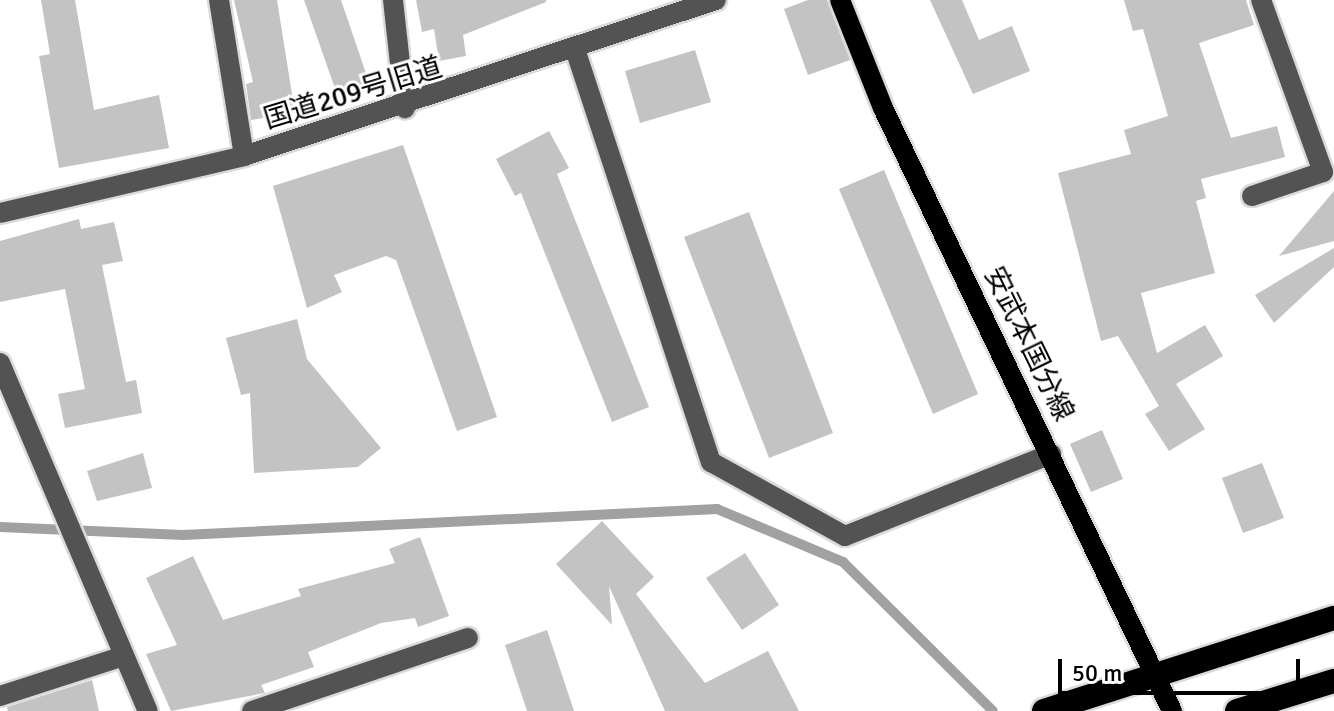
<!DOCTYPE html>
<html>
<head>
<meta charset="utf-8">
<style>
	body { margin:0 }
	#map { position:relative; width:1334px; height:711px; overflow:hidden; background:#fff; font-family:Signika,"Noto Sans JP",sans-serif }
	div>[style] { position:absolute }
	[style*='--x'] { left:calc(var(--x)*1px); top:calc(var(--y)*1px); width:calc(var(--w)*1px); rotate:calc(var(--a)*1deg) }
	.stream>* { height:10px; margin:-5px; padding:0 5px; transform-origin:5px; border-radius:5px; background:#a1a1a1 }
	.building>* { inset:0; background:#c3c3c3 }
	.roads { filter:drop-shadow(2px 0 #dbdbdb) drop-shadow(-2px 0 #dbdbdb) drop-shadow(0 2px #dbdbdb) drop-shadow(0 -2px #dbdbdb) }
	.minor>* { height:20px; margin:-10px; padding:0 10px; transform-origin:10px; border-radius:10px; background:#535353 }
	.major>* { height:20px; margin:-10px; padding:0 10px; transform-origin:10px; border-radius:10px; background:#000 }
	.highway>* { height:24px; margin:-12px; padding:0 12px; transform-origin:12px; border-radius:12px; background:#000 }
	span { translate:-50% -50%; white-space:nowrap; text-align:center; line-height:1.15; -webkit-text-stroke:6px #fff; paint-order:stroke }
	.street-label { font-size:28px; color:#000 }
	.scale { position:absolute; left:1058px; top:659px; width:242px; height:36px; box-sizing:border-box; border:4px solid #000; border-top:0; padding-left:10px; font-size:24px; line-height:28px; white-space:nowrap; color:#000; -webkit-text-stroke:6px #fff; paint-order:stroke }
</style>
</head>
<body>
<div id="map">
	<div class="stream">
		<div style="--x:0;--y:527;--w:183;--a:2.5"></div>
		<div style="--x:183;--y:535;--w:535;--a:-2.79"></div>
		<div style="--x:717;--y:509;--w:137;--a:22.8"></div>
		<div style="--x:843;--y:562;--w:211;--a:44.8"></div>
	</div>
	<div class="building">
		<div style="clip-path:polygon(41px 0,75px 0,94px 110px,159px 95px,169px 148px,59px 168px,39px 56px,50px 54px)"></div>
		<div style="clip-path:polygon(234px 0,277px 0,295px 113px,251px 120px,246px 84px,253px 82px)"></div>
		<div style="clip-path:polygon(304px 0,341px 0,371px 88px,339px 100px)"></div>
		<div style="clip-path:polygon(416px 0,546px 0,546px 2px,463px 35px,466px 56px,439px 61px,434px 29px,422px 32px)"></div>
		<div style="clip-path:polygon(808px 0,827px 0,850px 60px,808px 75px,784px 9px)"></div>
		<div style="clip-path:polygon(930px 0,962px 0,979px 40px,1012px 26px,1030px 71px,973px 94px)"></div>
		<div style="clip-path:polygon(1124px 0,1246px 0,1254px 25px,1199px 43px,1231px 138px,1277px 126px,1285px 157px,1201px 179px,1206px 198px,1196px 201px,1215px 273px,1141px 293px,1157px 353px,1205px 325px,1223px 356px,1176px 384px,1205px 429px,1169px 451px,1145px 414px,1159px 406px,1118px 336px,1101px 341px,1058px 173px,1131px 154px,1124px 130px,1168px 116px,1143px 29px,1133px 31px)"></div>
		<div style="clip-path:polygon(695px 50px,711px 102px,640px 123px,625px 71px)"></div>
		<div style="clip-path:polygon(549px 131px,569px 168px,557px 174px,649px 407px,612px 422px,521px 193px,515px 196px,496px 159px)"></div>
		<div style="clip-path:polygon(403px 145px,497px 417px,457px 431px,396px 260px,386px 256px,334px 275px,342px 292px,307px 308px,273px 186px)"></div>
		<div style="clip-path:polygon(884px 170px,978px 394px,933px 414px,839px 189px)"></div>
		<div style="clip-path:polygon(1334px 191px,1334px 241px,1279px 256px)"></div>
		<div style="clip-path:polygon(749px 212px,833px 433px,769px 458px,684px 237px)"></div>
		<div style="clip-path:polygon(79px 219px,81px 229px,114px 222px,123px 261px,102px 265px,126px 382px,136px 380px,142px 413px,65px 428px,58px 394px,85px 389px,65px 289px,0 302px,0 241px)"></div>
		<div style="clip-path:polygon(1334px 248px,1334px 267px,1274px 323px,1255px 295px)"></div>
		<div style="clip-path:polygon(297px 319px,307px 359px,381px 448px,358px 467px,254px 473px,250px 393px,241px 395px,226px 338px)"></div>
		<div style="clip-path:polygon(1102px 430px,1123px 479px,1091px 492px,1070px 444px)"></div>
		<div style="clip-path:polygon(143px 453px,152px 488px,97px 501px,87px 471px)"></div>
		<div style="clip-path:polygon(1262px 463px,1284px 518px,1243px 533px,1222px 478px)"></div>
		<div style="clip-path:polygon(602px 521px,654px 577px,636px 594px,705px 683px,768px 651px,799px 711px,665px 711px,609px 586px,612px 625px,556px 564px)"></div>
		<div style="clip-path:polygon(420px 537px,449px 616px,418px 627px,415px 618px,381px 623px,308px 652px,314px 667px,261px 685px,265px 693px,171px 711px,146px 654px,177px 645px,146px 578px,193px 556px,223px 620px,301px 596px,298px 589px,395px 563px,389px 549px)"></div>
		<div style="clip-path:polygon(745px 553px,779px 605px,742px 630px,706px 578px)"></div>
		<div style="clip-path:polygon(547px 630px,574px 711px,527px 711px,505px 645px)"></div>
		<div style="clip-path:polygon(92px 680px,99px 711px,8px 711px,7px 707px)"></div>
	</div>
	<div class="roads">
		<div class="minor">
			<div style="--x:219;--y:0;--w:158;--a:80.9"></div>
			<div style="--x:393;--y:0;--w:109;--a:83.7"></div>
			<div style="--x:575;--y:49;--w:435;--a:71.8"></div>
			<div style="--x:711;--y:462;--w:153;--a:28.9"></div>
			<div style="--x:845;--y:536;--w:222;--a:-21.7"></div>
			<div style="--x:1252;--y:196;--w:75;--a:-18.7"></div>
			<div style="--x:1323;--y:172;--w:183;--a:-109.8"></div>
			<div style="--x:0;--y:213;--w:251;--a:-13.1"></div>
			<div style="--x:244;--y:156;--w:497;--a:-18.3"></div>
			<div style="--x:0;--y:363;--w:378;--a:67"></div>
			<div style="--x:0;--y:696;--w:130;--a:-17.9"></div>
			<div style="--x:252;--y:711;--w:228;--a:-18.7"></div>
		</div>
		<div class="major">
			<div style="--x:840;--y:0;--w:116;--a:68.3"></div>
			<div style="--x:883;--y:108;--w:669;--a:64.39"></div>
		</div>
		<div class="highway">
			<div style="--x:1044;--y:711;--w:305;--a:-17.8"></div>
			<div style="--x:1237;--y:711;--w:102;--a:-17.2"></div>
		</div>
	</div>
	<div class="street-label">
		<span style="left:353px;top:93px;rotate:-17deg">国道209号旧道</span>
		<span style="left:1029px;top:344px;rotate:64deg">安武本国分線</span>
	</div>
	<div class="scale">50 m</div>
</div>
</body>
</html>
